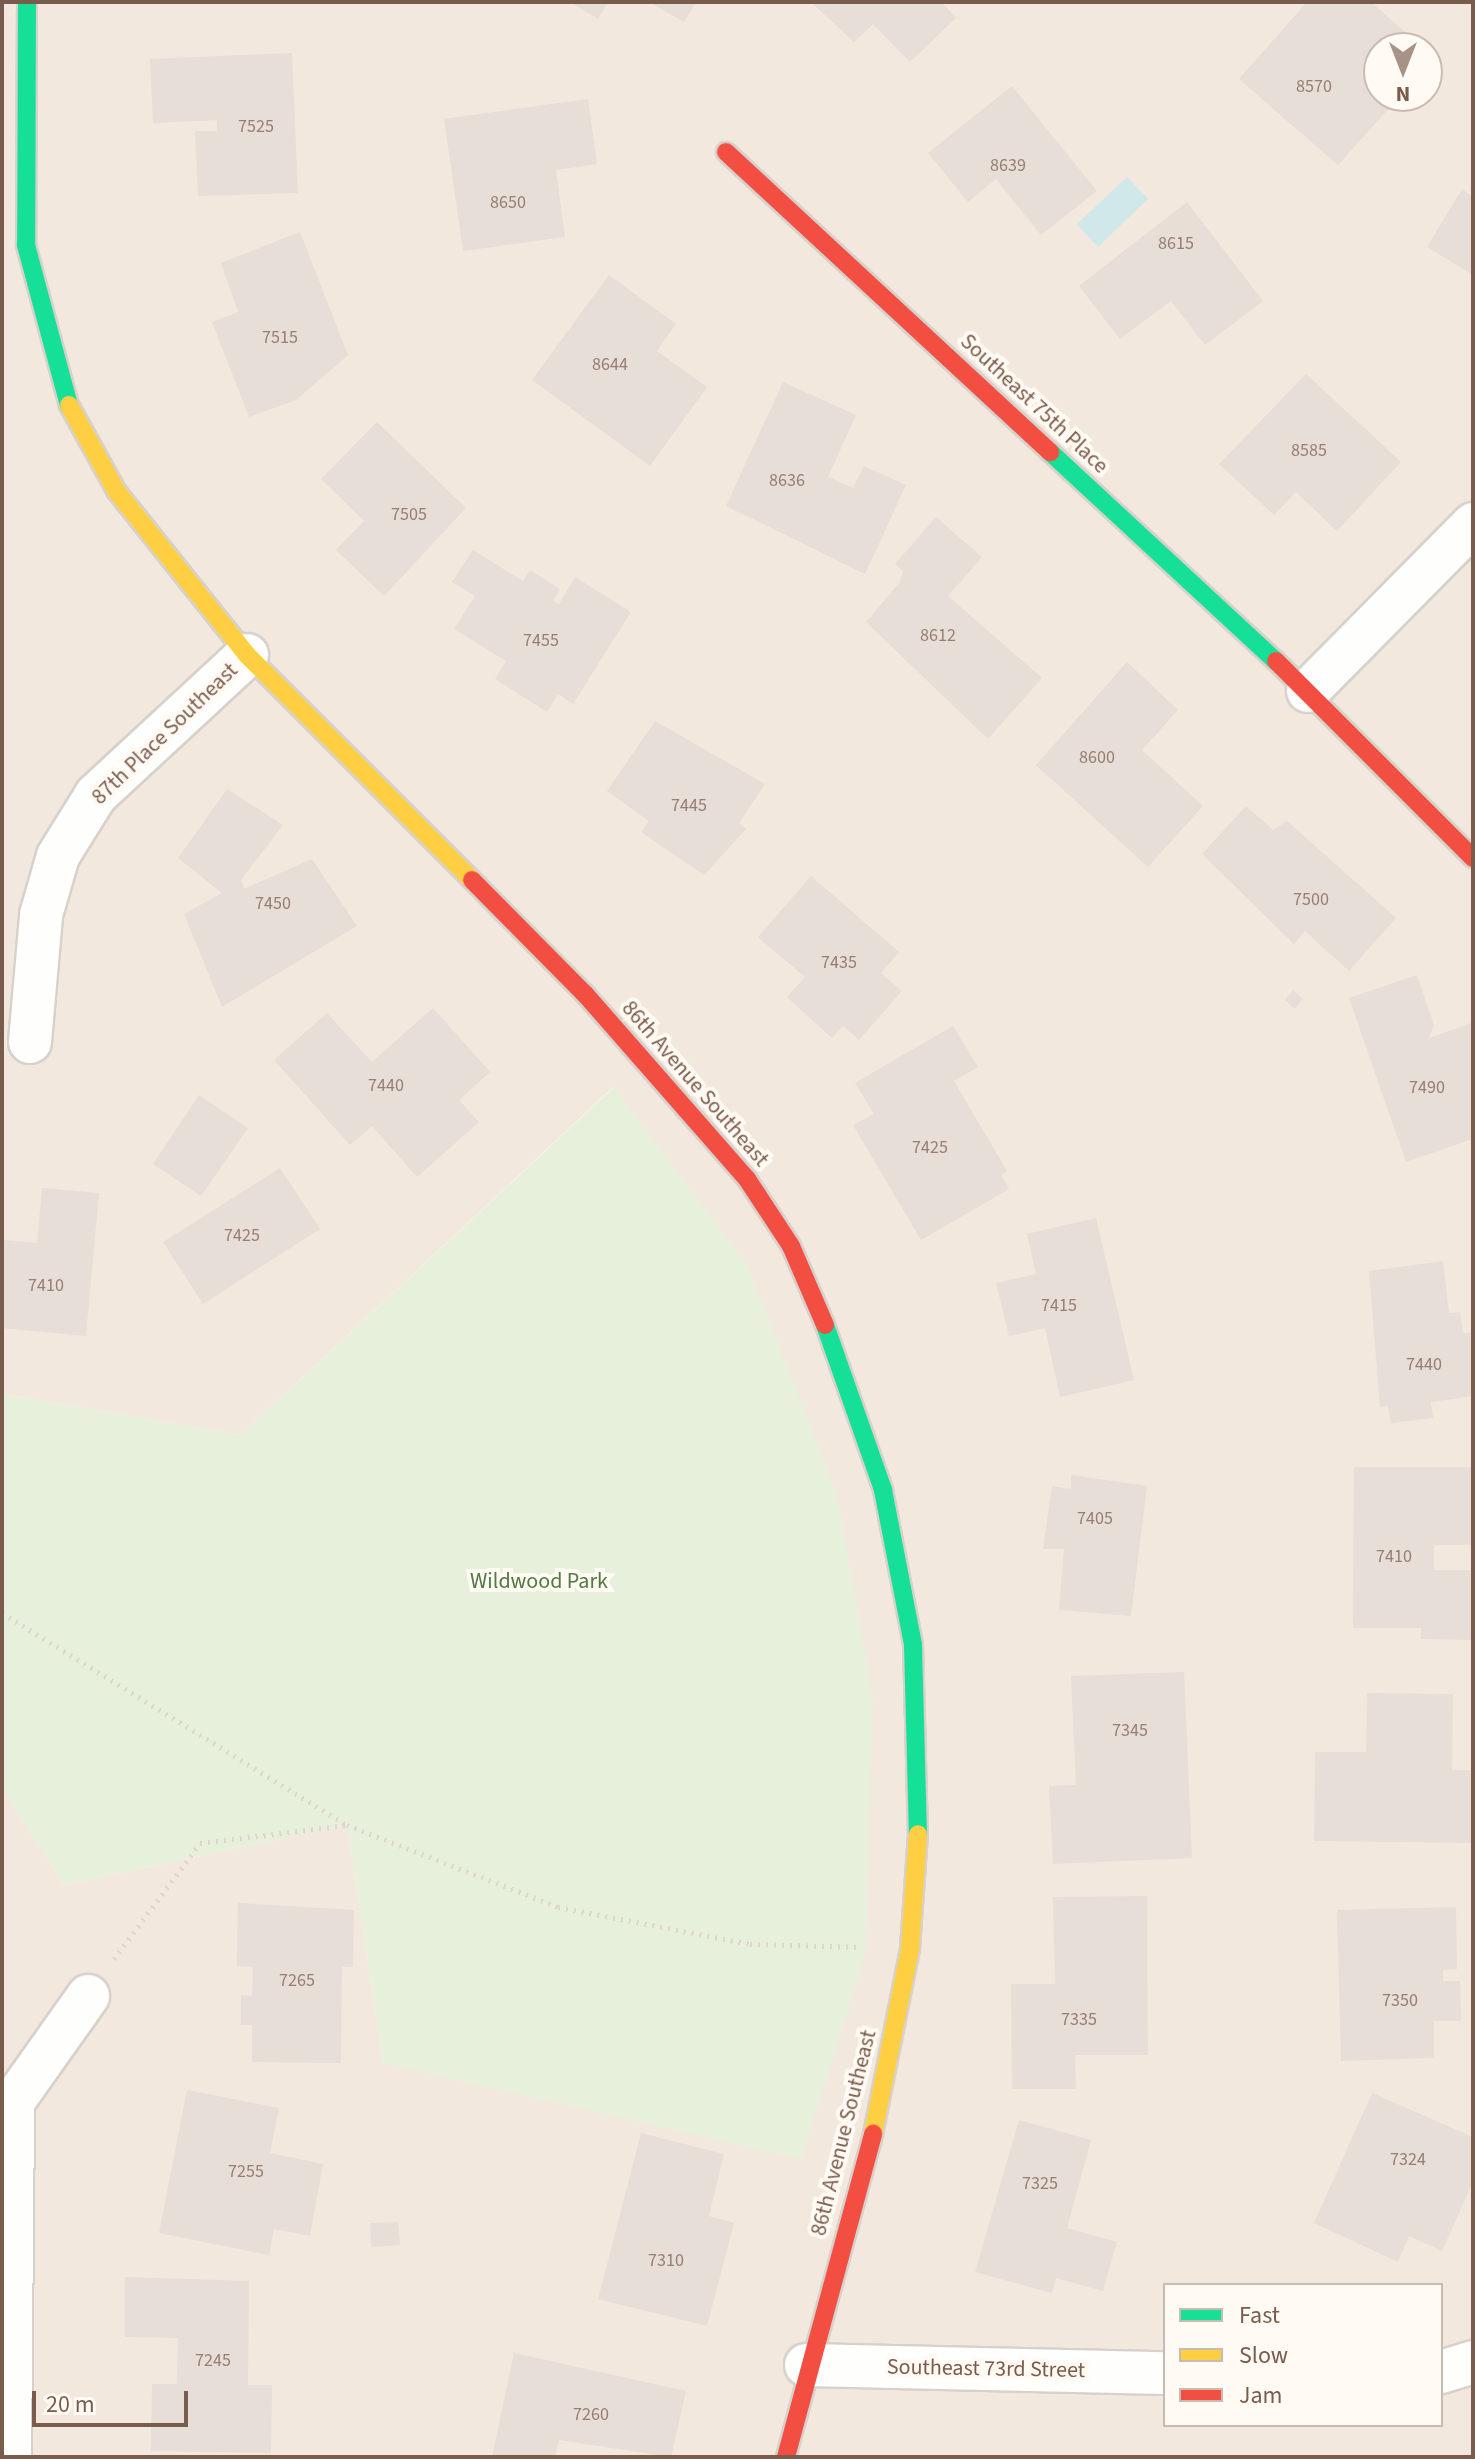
<!DOCTYPE html>
<html>
<head>
<meta charset="utf-8">
<style>
	body { margin:0 }
	#map { position:relative; width:1475px; height:2459px; overflow:hidden; background:#f9f5f0; font-family:"Source Sans 3",sans-serif }
	div>[style] { position:absolute }
	[style*='--x'] { left:calc(var(--x)*1px); top:calc(var(--y)*1px); width:calc(var(--w)*1px); rotate:calc(var(--a)*1deg) }
	.residential>* { inset:0; background:#f2e8de }
	.green>* { inset:0; background:#e7f0db }
	.water>* { inset:0; background:#d0e8ea }
	.building>* { inset:0; background:#e6ded7 }
	.path>* { height:5px; margin-top:-2.5px; transform-origin:0; background:repeating-linear-gradient(90deg,#dcd5d0 0 2px,transparent 0 8px) }
	.roads { filter:drop-shadow(2px 0 #d7d1cb) drop-shadow(-2px 0 #d7d1cb) drop-shadow(0 2px #d7d1cb) drop-shadow(0 -2px #d7d1cb) }
	.street>* { height:42px; margin:-21px; padding:0 21px; transform-origin:21px; border-radius:21px; background:#fefefd }
	.fast>* { height:18px; margin:-9px; padding:0 9px; transform-origin:9px; border-radius:9px; background:#16e098 }
	.slow>* { height:18px; margin:-9px; padding:0 9px; transform-origin:9px; border-radius:9px; background:#ffcf43 }
	.jam>* { height:18px; margin:-9px; padding:0 9px; transform-origin:9px; border-radius:9px; background:#f24e42 }
	span { translate:-50% -50%; white-space:nowrap; text-align:center; line-height:1.15; -webkit-text-stroke:8px #fffaf3; paint-order:stroke }
	.number-label { font-size:18px; color:#977e72 }
	.number-label span { -webkit-text-stroke-width:0 }
	.street-label { font-size:22px; color:#7a5c4d }
	.park-label { font-size:22px; color:#537a41 }
	.frame { position:absolute; inset:0; border:4px solid #7a5c4d; pointer-events:none }
	.legend { position:absolute; left:1163px; top:2283px; width:280px; height:144px; box-sizing:border-box; background:#fffaf3; border:2px solid #cabbb1; margin:0; padding:10px 14px; list-style:none; font-size:24px; color:#7a5c4d }
	.legend li { display:flex; align-items:center; gap:16px; height:40px }
	.legend b { width:40px; border:2px solid #cabbb1 }
	.north { position:absolute; left:1363px; top:32px; width:80px; height:80px; box-sizing:border-box; background:#fffaf3; border:2px solid #cabbb1; border-radius:50%; rotate:180deg; font-size:22px; font-weight:700; line-height:32px; text-align:center; color:#7a5c4d }
	.north::after { content:''; display:block; margin:auto; width:28px; height:36px; background:#a69286; clip-path:polygon(50% 0,100% 100%,50% 72%,0 100%) }
	.scale { position:absolute; left:32px; top:2391px; width:156px; height:36px; box-sizing:border-box; border:4px solid #7a5c4d; border-top:0; padding-left:10px; font-size:24px; line-height:28px; white-space:nowrap; color:#7a5c4d; -webkit-text-stroke:6px #fffaf3; paint-order:stroke }
</style>
</head>
<body>
<div id="map">
	<div class="residential">
		<div style="clip-path:polygon(evenodd,2px 2px,1473px 2px,1473px 2457px,2px 2457px,2px 1787px,64px 1885px,347px 1825px,383px 2063px,613px 1087px,241px 1435px,2px 1394px,2px 2px,1379px 48px,1427px 48px,1427px 96px,1379px 96px,1379px 48px,2px 2px,1165px 2285px,1441px 2285px,1441px 2425px,1165px 2425px,1165px 2285px)"></div>
	</div>
	<div class="green">
		<div style="clip-path:polygon(614px 1087px,746px 1263px,837px 1493px,873px 1701px,865px 1955px,801px 2159px,383px 2063px,347px 1825px,64px 1885px,2px 1787px,2px 1394px,241px 1435px)"></div>
	</div>
	<div class="water">
		<div style="clip-path:polygon(1127px 177px,1148px 199px,1098px 247px,1077px 224px)"></div>
	</div>
	<div class="building">
		<div style="clip-path:polygon(570px 2px,608px 2px,598px 19px)"></div>
		<div style="clip-path:polygon(649px 2px,696px 2px,684px 22px)"></div>
		<div style="clip-path:polygon(811px 2px,941px 2px,956px 18px,910px 62px,873px 24px,854px 42px)"></div>
		<div style="clip-path:polygon(1307px 2px,1371px 2px,1423px 48px,1379px 48px,1379px 96px,1400px 96px,1338px 165px,1239px 79px)"></div>
		<div style="clip-path:polygon(292px 53px,298px 193px,198px 196px,195px 131px,217px 131px,217px 120px,153px 123px,150px 59px)"></div>
		<div style="clip-path:polygon(1012px 86px,1097px 191px,1041px 235px,996px 179px,968px 202px,928px 153px)"></div>
		<div style="clip-path:polygon(588px 99px,597px 164px,556px 170px,565px 237px,463px 251px,444px 119px)"></div>
		<div style="clip-path:polygon(1462px 189px,1473px 197px,1473px 275px,1427px 247px)"></div>
		<div style="clip-path:polygon(1187px 202px,1263px 301px,1205px 345px,1171px 301px,1120px 339px,1079px 286px)"></div>
		<div style="clip-path:polygon(300px 232px,348px 355px,296px 400px,249px 417px,212px 322px,238px 312px,221px 263px)"></div>
		<div style="clip-path:polygon(609px 275px,676px 324px,657px 351px,707px 387px,650px 466px,532px 380px)"></div>
		<div style="clip-path:polygon(1306px 374px,1401px 462px,1337px 531px,1296px 492px,1274px 515px,1219px 464px)"></div>
		<div style="clip-path:polygon(783px 382px,856px 415px,828px 477px,853px 488px,864px 466px,906px 485px,865px 574px,726px 506px)"></div>
		<div style="clip-path:polygon(377px 422px,466px 508px,384px 596px,336px 550px,364px 521px,321px 479px)"></div>
		<div style="clip-path:polygon(936px 517px,982px 557px,948px 596px,1042px 678px,988px 739px,866px 622px,900px 582px,903px 571px,895px 564px)"></div>
		<div style="clip-path:polygon(473px 550px,523px 581px,530px 570px,560px 589px,553px 601px,559px 604px,575px 577px,631px 612px,573px 704px,558px 694px,547px 712px,495px 679px,506px 661px,454px 629px,475px 596px,452px 582px)"></div>
		<div style="clip-path:polygon(1127px 662px,1178px 710px,1142px 750px,1203px 806px,1148px 867px,1036px 765px)"></div>
		<div style="clip-path:polygon(655px 721px,765px 784px,739px 823px,746px 829px,704px 875px,641px 832px,649px 821px,607px 791px)"></div>
		<div style="clip-path:polygon(227px 789px,283px 825px,241px 880px,244px 889px,312px 859px,357px 926px,222px 1007px,184px 914px,222px 893px,178px 858px)"></div>
		<div style="clip-path:polygon(1246px 806px,1273px 830px,1287px 821px,1396px 918px,1349px 971px,1305px 931px,1294px 944px,1202px 854px)"></div>
		<div style="clip-path:polygon(811px 876px,899px 952px,881px 973px,902px 991px,859px 1040px,843px 1026px,832px 1038px,787px 997px,805px 977px,758px 937px)"></div>
		<div style="clip-path:polygon(1417px 975px,1434px 1025px,1429px 1038px,1471px 1023px,1473px 1030px,1473px 1139px,1406px 1162px,1349px 998px)"></div>
		<div style="clip-path:polygon(1293px 990px,1303px 999px,1295px 1009px,1285px 1000px)"></div>
		<div style="clip-path:polygon(433px 1008px,490px 1072px,459px 1100px,479px 1122px,417px 1177px,372px 1126px,350px 1145px,274px 1060px,327px 1013px,372px 1062px)"></div>
		<div style="clip-path:polygon(953px 1026px,978px 1067px,954px 1081px,1007px 1171px,1001px 1175px,1009px 1189px,921px 1240px,853px 1125px,874px 1114px,855px 1083px)"></div>
		<div style="clip-path:polygon(199px 1095px,248px 1128px,201px 1196px,153px 1164px)"></div>
		<div style="clip-path:polygon(280px 1168px,320px 1229px,203px 1304px,163px 1242px)"></div>
		<div style="clip-path:polygon(42px 1188px,99px 1193px,86px 1336px,2px 1328px,2px 1240px,37px 1243px)"></div>
		<div style="clip-path:polygon(1096px 1218px,1134px 1380px,1060px 1397px,1045px 1328px,1009px 1336px,996px 1283px,1036px 1274px,1027px 1234px)"></div>
		<div style="clip-path:polygon(1443px 1261px,1449px 1313px,1460px 1312px,1463px 1333px,1473px 1332px,1473px 1396px,1431px 1402px,1433px 1418px,1391px 1423px,1388px 1406px,1380px 1407px,1369px 1271px)"></div>
		<div style="clip-path:polygon(1354px 1467px,1473px 1467px,1473px 1545px,1434px 1545px,1434px 1570px,1473px 1570px,1473px 1640px,1421px 1639px,1421px 1628px,1353px 1628px)"></div>
		<div style="clip-path:polygon(1071px 1475px,1147px 1486px,1131px 1616px,1059px 1610px,1064px 1549px,1043px 1549px,1052px 1486px,1071px 1489px)"></div>
		<div style="clip-path:polygon(1184px 1672px,1192px 1858px,1053px 1864px,1049px 1786px,1076px 1785px,1071px 1676px)"></div>
		<div style="clip-path:polygon(1367px 1693px,1453px 1694px,1452px 1770px,1473px 1770px,1473px 1843px,1314px 1841px,1315px 1752px,1366px 1752px)"></div>
		<div style="clip-path:polygon(1147px 1896px,1148px 2055px,1075px 2055px,1076px 2089px,1012px 2089px,1011px 1984px,1055px 1984px,1053px 1897px)"></div>
		<div style="clip-path:polygon(238px 1903px,354px 1910px,353px 1967px,342px 1967px,341px 2063px,252px 2062px,252px 2025px,241px 2025px,241px 1995px,252px 1996px,253px 1967px,237px 1966px)"></div>
		<div style="clip-path:polygon(1456px 1907px,1457px 1969px,1443px 1970px,1443px 1981px,1460px 1981px,1461px 2021px,1434px 2021px,1434px 2058px,1341px 2061px,1337px 1910px)"></div>
		<div style="clip-path:polygon(187px 2090px,279px 2108px,270px 2153px,323px 2164px,310px 2236px,274px 2229px,269px 2255px,159px 2233px)"></div>
		<div style="clip-path:polygon(1372px 2093px,1473px 2137px,1473px 2182px,1442px 2251px,1409px 2236px,1398px 2262px,1314px 2223px)"></div>
		<div style="clip-path:polygon(1019px 2120px,1091px 2140px,1067px 2228px,1117px 2242px,1103px 2291px,1056px 2278px,1052px 2293px,975px 2272px)"></div>
		<div style="clip-path:polygon(641px 2133px,724px 2154px,709px 2216px,734px 2223px,707px 2326px,598px 2299px)"></div>
		<div style="clip-path:polygon(398px 2222px,400px 2245px,371px 2247px,370px 2223px)"></div>
		<div style="clip-path:polygon(125px 2277px,249px 2281px,248px 2385px,272px 2385px,271px 2453px,151px 2451px,152px 2384px,177px 2384px,178px 2338px,125px 2337px)"></div>
		<div style="clip-path:polygon(514px 2353px,686px 2391px,671px 2457px,559px 2440px,555px 2457px,492px 2457px)"></div>
	</div>
	<div class="path">
		<div style="--x:2;--y:1613;--w:405;--a:31.6"></div>
		<div style="--x:114;--y:1959;--w:144;--a:-53.4"></div>
		<div style="--x:200;--y:1843;--w:148;--a:-7"></div>
		<div style="--x:347;--y:1825;--w:226;--a:21.2"></div>
		<div style="--x:558;--y:1907;--w:196;--a:10.9"></div>
		<div style="--x:750;--y:1944;--w:111;--a:1.5"></div>
	</div>
	<div class="roads">
		<div class="street">
			<div style="--x:1308;--y:691;--w:235;--a:-45.3"></div>
			<div style="--x:30;--y:1042;--w:127;--a:-85"></div>
			<div style="--x:41;--y:915;--w:61;--a:-73.9"></div>
			<div style="--x:58;--y:856;--w:72;--a:-58.1"></div>
			<div style="--x:96;--y:795;--w:206;--a:-42.8"></div>
			<div style="--x:806;--y:2365;--w:359;--a:1.3"></div>
			<div style="--x:1441;--y:2372;--w:34;--a:-17"></div>
			<div style="--x:10;--y:2457;--w:355;--a:-89.5"></div>
			<div style="--x:13;--y:2102;--w:130;--a:-54.7"></div>
		</div>
		<div class="fast">
			<div style="--x:27;--y:2;--w:243;--a:90.2"></div>
			<div style="--x:26;--y:245;--w:166;--a:75"></div>
			<div style="--x:1050;--y:452;--w:308;--a:42.8"></div>
			<div style="--x:825;--y:1325;--w:175;--a:70.6"></div>
			<div style="--x:883;--y:1490;--w:158;--a:79"></div>
			<div style="--x:913;--y:1645;--w:189;--a:88.5"></div>
		</div>
		<div class="slow">
			<div style="--x:69;--y:405;--w:99;--a:61.1"></div>
			<div style="--x:117;--y:492;--w:208;--a:51.4"></div>
			<div style="--x:247;--y:655;--w:318;--a:45"></div>
			<div style="--x:873;--y:2134;--w:190;--a:-78.7"></div>
			<div style="--x:910;--y:1948;--w:114;--a:-86"></div>
		</div>
		<div class="jam">
			<div style="--x:726;--y:152;--w:442;--a:42.8"></div>
			<div style="--x:1276;--y:661;--w:279;--a:45"></div>
			<div style="--x:472;--y:880;--w:161;--a:45.3"></div>
			<div style="--x:585;--y:994;--w:246;--a:48.8"></div>
			<div style="--x:747;--y:1179;--w:80;--a:56.7"></div>
			<div style="--x:791;--y:1246;--w:86;--a:66.7"></div>
			<div style="--x:786;--y:2457;--w:335;--a:-74.9"></div>
		</div>
	</div>
	<div class="number-label">
		<span style="left:1314px;top:87px">8570</span>
		<span style="left:256px;top:127px">7525</span>
		<span style="left:1008px;top:166px">8639</span>
		<span style="left:508px;top:203px">8650</span>
		<span style="left:1176px;top:244px">8615</span>
		<span style="left:280px;top:338px">7515</span>
		<span style="left:610px;top:365px">8644</span>
		<span style="left:1309px;top:451px">8585</span>
		<span style="left:787px;top:481px">8636</span>
		<span style="left:409px;top:515px">7505</span>
		<span style="left:938px;top:636px">8612</span>
		<span style="left:541px;top:641px">7455</span>
		<span style="left:1097px;top:758px">8600</span>
		<span style="left:689px;top:806px">7445</span>
		<span style="left:1311px;top:900px">7500</span>
		<span style="left:273px;top:904px">7450</span>
		<span style="left:839px;top:963px">7435</span>
		<span style="left:386px;top:1086px">7440</span>
		<span style="left:1427px;top:1088px">7490</span>
		<span style="left:930px;top:1148px">7425</span>
		<span style="left:242px;top:1236px">7425</span>
		<span style="left:46px;top:1286px">7410</span>
		<span style="left:1059px;top:1306px">7415</span>
		<span style="left:1424px;top:1365px">7440</span>
		<span style="left:1095px;top:1519px">7405</span>
		<span style="left:1394px;top:1557px">7410</span>
		<span style="left:1130px;top:1731px">7345</span>
		<span style="left:297px;top:1981px">7265</span>
		<span style="left:1400px;top:2001px">7350</span>
		<span style="left:1079px;top:2020px">7335</span>
		<span style="left:1408px;top:2160px">7324</span>
		<span style="left:246px;top:2172px">7255</span>
		<span style="left:1040px;top:2184px">7325</span>
		<span style="left:666px;top:2261px">7310</span>
		<span style="left:213px;top:2361px">7245</span>
		<span style="left:591px;top:2415px">7260</span>
	</div>
	<div class="street-label">
		<span style="left:1034px;top:404px;rotate:43deg">Southeast 75th Place</span>
		<span style="left:165px;top:734px;rotate:-44deg">87th Place Southeast</span>
		<span style="left:695px;top:1084px;rotate:49deg">86th Avenue Southeast</span>
		<span style="left:844px;top:2133px;rotate:-76deg">86th Avenue Southeast</span>
		<span style="left:986px;top:2369px;rotate:1deg">Southeast 73rd Street</span>
	</div>
	<div class="park-label">
		<span style="left:539px;top:1582px">Wildwood Park</span>
	</div>
	<div class="frame"></div>
	<ul class="legend">
	<li><b style="height:10px;background:#16e098"></b>Fast</li>
	<li><b style="height:10px;background:#ffcf43"></b>Slow</li>
	<li><b style="height:10px;background:#f24e42"></b>Jam</li>
	</ul>
	<div class="north">N</div>
	<div class="scale">20 m</div>
</div>
</body>
</html>
